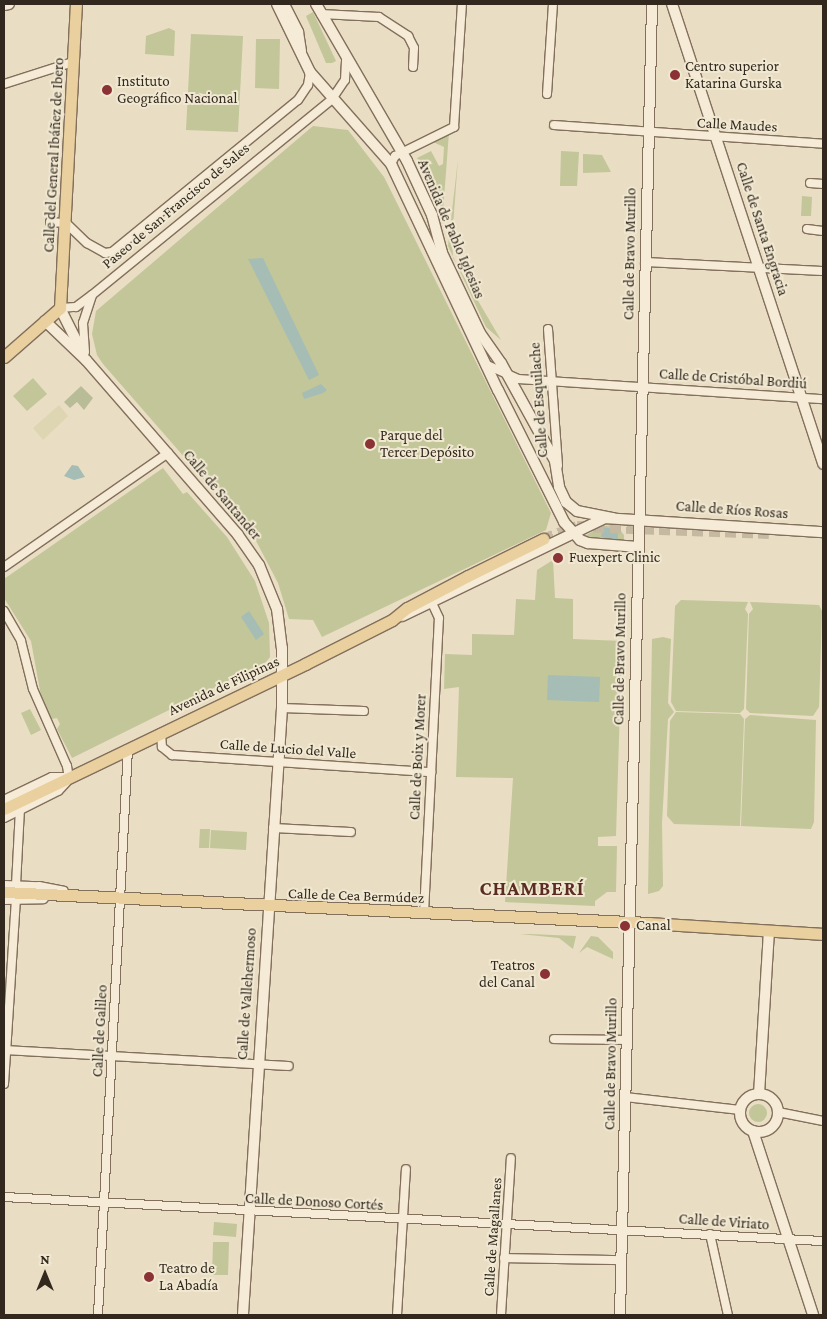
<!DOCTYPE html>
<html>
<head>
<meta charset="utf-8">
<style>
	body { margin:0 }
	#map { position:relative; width:827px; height:1319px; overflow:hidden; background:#e9ddc3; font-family:"Crimson Pro",serif }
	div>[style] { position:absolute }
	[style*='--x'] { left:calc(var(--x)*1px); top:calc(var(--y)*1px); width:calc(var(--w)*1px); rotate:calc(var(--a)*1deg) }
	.farmland>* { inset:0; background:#ded6b2 }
	.green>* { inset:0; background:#c2c699 }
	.round { border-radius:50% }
	.cemetery>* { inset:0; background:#b8bc97 }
	.water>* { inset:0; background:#a5bdb5 }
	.primary-tunnel>* { height:11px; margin-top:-5.5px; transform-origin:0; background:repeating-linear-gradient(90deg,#c5b9a2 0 11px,transparent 0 16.5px) }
	.roads { filter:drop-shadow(1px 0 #826f5c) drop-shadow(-1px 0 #826f5c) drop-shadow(0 1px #826f5c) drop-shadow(0 -1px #826f5c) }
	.street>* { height:8px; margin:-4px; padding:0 4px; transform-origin:4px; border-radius:4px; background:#f5ebd6 }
	.secondary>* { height:10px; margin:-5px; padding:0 5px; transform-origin:5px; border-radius:5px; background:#f5ebd6 }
	.secondary>.ring { margin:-5px; padding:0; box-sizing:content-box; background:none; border:10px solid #f5ebd6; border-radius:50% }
	.primary>* { height:11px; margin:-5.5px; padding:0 5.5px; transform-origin:5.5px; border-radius:5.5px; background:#e9d09e }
	.dots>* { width:14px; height:14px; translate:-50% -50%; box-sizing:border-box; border:2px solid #f1e8d2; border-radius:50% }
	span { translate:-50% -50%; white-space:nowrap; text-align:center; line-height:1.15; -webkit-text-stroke:4px #f1e8d2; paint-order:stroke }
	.poi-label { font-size:15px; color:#33281e }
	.left { translate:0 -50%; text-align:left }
	.right { translate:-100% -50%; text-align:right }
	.street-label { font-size:15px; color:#33281e }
	.district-label { font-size:20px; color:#5b2d22; font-weight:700; letter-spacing:1px }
	.frame { position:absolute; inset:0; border:5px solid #33281e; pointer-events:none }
	.north { position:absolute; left:20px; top:1249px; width:50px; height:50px; -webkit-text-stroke:4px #f1e8d2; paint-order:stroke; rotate:0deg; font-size:14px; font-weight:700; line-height:20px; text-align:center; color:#33281e }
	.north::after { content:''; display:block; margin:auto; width:18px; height:22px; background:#33281e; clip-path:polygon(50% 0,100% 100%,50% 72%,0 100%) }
</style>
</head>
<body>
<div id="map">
	<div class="farmland">
		<div style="clip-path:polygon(59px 405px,68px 416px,43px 440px,33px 428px)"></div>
	</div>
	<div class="green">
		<div style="clip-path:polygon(313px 12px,336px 61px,332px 63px,326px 63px,306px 16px)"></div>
		<div style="clip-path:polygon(169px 28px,175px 31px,174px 56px,145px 54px,146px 36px)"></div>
		<div style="clip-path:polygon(191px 34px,243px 36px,238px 132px,186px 130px)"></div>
		<div style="clip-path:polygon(256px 39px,280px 39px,279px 89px,255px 88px)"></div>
		<div style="clip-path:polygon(313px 126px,348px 130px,384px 177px,551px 513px,546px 530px,322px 637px,313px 620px,289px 619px,278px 583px,254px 537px,103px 364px,97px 355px,92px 334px,96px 311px)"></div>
		<div style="clip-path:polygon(449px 132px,443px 212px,417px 158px,431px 151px,439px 166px,443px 164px,444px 147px,431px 141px)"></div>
		<div style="clip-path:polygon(561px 151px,579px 152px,577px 186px,560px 186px)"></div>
		<div style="clip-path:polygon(583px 154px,602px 155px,611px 172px,583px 173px)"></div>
		<div style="clip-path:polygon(458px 159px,452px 239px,453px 258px,501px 340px,486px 327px,448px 246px)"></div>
		<div style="clip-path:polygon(802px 196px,812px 197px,811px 216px,801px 216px)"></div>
		<div style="clip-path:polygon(33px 378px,47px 394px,27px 411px,13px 396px)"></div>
		<div style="clip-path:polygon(163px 468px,183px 494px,187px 492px,227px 537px,255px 581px,269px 623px,270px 657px,266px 662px,72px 758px,57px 729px,60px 724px,57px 718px,51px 719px,41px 696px,31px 641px,4px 598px,4px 579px)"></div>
		<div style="clip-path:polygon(616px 525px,624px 535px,624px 543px,585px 536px,602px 526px)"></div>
		<div style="clip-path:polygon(553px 560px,555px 598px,573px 599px,573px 639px,622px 641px,616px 836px,598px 837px,598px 846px,617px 846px,616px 892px,607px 892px,595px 901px,595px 906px,505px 902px,513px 778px,456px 777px,459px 687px,444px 689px,445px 654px,472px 655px,472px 634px,514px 635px,516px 599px,535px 600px,537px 570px)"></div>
		<div style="clip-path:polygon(681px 600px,748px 602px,745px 609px,748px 614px,744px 709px,740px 713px,676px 711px,671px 702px,675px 606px)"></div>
		<div style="clip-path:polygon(750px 602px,819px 605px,822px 611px,819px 707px,813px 716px,750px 713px,746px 709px,749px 614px,753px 609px)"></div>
		<div style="clip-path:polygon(663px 637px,671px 639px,668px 703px,674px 712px,668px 719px,662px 823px,663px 886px,659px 891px,648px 894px,652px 639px)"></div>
		<div style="clip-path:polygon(30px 709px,41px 730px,31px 735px,21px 713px)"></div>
		<div style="clip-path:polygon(676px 712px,740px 714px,744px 719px,740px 826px,674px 824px,667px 816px,670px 721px)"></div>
		<div style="clip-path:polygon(750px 715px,816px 720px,814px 822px,811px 829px,741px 826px,745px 719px)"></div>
		<div style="clip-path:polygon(200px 829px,210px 829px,209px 848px,199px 848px)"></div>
		<div style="clip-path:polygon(211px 830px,247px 832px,246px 850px,210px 848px)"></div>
		<div style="clip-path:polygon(520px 934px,530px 934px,576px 936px,573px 949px,559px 938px)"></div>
		<div style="clip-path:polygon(591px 936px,598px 937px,613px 952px,613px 959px,587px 947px,579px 953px)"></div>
		<div class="round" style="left:749px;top:1104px;width:18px;height:18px"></div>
		<div style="clip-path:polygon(214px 1222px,237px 1224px,236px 1237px,213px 1235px)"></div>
		<div style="clip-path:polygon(213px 1242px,229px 1242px,228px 1275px,212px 1275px)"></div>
	</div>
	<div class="cemetery">
		<div style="clip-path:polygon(81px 386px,93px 398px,84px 410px,77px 402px,70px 408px,64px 402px)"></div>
	</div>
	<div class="water">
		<div style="clip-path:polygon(263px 258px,319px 375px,309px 380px,248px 259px)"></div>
		<div style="clip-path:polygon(321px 384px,327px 390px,323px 393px,304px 399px,302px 393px)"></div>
		<div style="clip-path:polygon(72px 465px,78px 466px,85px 477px,74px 480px,64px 476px)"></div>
		<div style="clip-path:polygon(603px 527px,618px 530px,618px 541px,601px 537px)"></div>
		<div style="clip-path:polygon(249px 611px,264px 634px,256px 640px,241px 617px)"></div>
		<div style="clip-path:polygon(548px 675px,600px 677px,599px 702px,547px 700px)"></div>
	</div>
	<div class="primary-tunnel">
		<div style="--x:543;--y:539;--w:36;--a:-21"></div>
		<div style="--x:577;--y:526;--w:192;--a:2.1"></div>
	</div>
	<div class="roads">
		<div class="street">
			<div style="--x:285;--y:4;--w:31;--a:63"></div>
			<div style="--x:299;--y:32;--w:19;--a:81"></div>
			<div style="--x:321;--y:14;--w:58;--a:3"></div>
			<div style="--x:379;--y:17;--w:35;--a:33"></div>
			<div style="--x:408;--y:36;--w:13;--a:63"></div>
			<div style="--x:414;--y:48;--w:19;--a:93"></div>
			<div style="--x:4;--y:84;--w:72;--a:-17.7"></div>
			<div style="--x:547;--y:94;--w:90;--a:-86.2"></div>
			<div style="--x:554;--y:125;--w:270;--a:4"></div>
			<div style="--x:391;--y:164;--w:9;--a:-63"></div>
			<div style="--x:395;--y:156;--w:66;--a:-26.2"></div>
			<div style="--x:454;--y:127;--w:123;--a:-86.3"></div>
			<div style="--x:810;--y:183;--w:13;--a:4"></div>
			<div style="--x:50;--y:222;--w:16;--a:4"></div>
			<div style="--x:66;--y:223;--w:29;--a:44"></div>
			<div style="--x:87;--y:243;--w:21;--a:29"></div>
			<div style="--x:105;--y:253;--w:7;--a:-8"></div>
			<div style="--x:112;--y:252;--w:240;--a:-39.3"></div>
			<div style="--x:298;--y:100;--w:18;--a:-56"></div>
			<div style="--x:308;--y:85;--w:13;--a:-81"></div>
			<div style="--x:807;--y:229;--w:16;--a:7"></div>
			<div style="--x:645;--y:262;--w:178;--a:2.9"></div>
			<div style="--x:60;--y:308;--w:16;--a:-4"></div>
			<div style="--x:76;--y:307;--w:20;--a:-37"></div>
			<div style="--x:92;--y:295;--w:310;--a:-39.2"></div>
			<div style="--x:332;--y:99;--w:23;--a:-56"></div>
			<div style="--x:345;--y:80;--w:21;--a:-87"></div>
			<div style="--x:548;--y:329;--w:137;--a:85.8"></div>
			<div style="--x:85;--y:352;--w:29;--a:-94"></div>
			<div style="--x:83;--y:323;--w:29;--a:-72"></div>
			<div style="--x:487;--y:365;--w:34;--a:24"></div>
			<div style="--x:518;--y:379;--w:306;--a:3.8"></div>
			<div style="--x:4;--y:567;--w:200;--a:-34.8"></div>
			<div style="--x:4;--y:611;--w:34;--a:60"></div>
			<div style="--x:21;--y:641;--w:49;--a:76"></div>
			<div style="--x:33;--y:689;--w:84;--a:66.2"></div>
			<div style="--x:67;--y:766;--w:12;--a:81"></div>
			<div style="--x:282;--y:708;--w:82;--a:2.1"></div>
			<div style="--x:161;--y:733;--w:14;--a:86"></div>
			<div style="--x:162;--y:747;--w:13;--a:39"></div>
			<div style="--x:172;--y:755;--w:260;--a:3.8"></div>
			<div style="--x:273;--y:828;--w:78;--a:2.9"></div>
			<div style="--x:4;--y:885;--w:35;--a:2"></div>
			<div style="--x:39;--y:886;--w:25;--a:11"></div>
			<div style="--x:16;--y:885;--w:76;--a:-87"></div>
			<div style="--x:424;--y:913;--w:295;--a:-87.1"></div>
			<div style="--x:439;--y:618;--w:17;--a:-115"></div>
			<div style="--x:554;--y:1039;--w:72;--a:0.8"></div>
			<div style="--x:4;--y:1050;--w:285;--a:3.2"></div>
			<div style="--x:4;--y:1084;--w:184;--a:-86.3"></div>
			<div style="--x:625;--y:1097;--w:116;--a:6.4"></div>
			<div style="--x:778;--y:1112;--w:46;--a:11.3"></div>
			<div style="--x:4;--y:1197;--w:820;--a:3.08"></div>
			<div style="--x:710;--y:1234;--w:83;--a:77.5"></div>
			<div style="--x:504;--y:1258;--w:118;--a:1"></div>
			<div style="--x:98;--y:1315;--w:567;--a:-86.97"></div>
			<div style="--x:397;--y:1315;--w:146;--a:-86.5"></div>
			<div style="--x:501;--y:1315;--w:157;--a:-86.4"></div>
		</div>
		<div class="secondary">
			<div style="--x:277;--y:4;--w:76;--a:64.1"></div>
			<div style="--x:310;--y:72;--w:123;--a:48.6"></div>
			<div style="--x:391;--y:164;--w:250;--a:64.7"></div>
			<div style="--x:498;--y:390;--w:148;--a:63.4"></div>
			<div style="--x:564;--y:522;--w:24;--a:48"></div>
			<div style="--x:580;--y:540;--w:9;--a:21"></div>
			<div style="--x:588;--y:543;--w:50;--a:4.6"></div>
			<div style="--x:316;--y:4;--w:181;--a:59.9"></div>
			<div style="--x:407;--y:161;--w:60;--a:65.2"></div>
			<div style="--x:432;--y:215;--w:39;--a:75"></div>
			<div style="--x:442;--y:253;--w:89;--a:64.6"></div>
			<div style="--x:480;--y:333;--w:37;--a:55"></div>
			<div style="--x:501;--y:363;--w:112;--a:61.1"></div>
			<div style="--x:555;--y:461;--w:26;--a:81"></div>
			<div style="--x:559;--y:487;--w:17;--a:65"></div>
			<div style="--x:566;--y:502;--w:14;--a:39"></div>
			<div style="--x:577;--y:511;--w:37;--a:11"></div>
			<div style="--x:672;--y:4;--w:484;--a:71.8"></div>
			<div style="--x:4;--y:5;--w:5;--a:-11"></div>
			<div style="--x:60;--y:308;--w:49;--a:63.4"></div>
			<div style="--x:45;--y:321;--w:57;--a:43.6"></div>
			<div style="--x:86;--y:360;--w:232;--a:49"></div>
			<div style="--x:238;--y:535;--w:37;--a:55"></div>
			<div style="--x:259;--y:565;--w:48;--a:67.8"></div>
			<div style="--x:277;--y:609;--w:39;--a:83"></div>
			<div style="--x:282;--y:648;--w:60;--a:90"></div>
			<div style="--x:282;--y:708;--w:608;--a:93.68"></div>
			<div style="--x:402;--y:616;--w:225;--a:-25.8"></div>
			<div style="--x:605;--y:518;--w:218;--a:3.7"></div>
			<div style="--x:4;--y:801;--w:53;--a:-25.6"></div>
			<div style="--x:52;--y:778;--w:16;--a:0"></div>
			<div style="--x:4;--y:817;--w:60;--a:-26.6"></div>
			<div style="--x:58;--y:790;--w:12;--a:-48"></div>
			<div style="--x:4;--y:899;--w:39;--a:-1"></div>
			<div class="ring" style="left:740px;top:1094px;width:28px;height:28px"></div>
			<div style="--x:759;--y:1094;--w:163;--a:-86.5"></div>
			<div style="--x:753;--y:1131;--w:194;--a:71.9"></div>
			<div style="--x:620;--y:1315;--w:1311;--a:-88.6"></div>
		</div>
		<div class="primary">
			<div style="--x:4;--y:357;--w:74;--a:-41.2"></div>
			<div style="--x:60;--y:308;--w:304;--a:-87"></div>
			<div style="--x:4;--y:809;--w:334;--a:-25.7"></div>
			<div style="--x:305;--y:664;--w:97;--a:-26.8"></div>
			<div style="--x:392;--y:620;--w:19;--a:-39"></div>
			<div style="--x:407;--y:608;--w:69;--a:-27.7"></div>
			<div style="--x:468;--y:576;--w:84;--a:-26.3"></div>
			<div style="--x:4;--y:892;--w:646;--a:2.75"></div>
			<div style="--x:649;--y:923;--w:174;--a:3.6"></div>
		</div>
	</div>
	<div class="dots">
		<div style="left:675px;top:75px;background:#8b3235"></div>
		<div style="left:107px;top:90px;background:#8b3235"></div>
		<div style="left:370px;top:444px;background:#8b3235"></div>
		<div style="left:558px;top:558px;background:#8b3235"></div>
		<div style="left:625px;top:926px;background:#8b3235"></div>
		<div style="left:545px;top:974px;background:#8b3235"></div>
		<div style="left:149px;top:1277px;background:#8b3235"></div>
	</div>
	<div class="poi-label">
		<span class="left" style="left:685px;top:75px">Centro superior<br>Katarina Gurska</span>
		<span class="left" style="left:117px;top:90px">Instituto<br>Geográfico Nacional</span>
		<span class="left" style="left:380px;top:444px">Parque del<br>Tercer Depósito</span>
		<span class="left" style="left:569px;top:558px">Fuexpert Clinic</span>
		<span class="left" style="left:636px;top:926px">Canal</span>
		<span class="right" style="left:535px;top:974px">Teatros<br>del Canal</span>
		<span class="left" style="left:159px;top:1277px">Teatro de<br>La Abadía</span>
	</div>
	<div class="street-label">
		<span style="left:737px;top:125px;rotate:3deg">Calle Maudes</span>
		<span style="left:54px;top:155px;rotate:-87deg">Calle del General Ibáñez de Ibero</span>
		<span style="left:176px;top:206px;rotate:-40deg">Paseo de San Francisco de Sales</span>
		<span style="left:451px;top:229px;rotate:67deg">Avenida de Pablo Iglesias</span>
		<span style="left:762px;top:229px;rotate:72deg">Calle de Santa Engracia</span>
		<span style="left:630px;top:254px;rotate:-89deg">Calle de Bravo Murillo</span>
		<span style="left:733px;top:379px;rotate:4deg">Calle de Cristóbal Bordiú</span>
		<span style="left:539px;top:400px;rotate:-94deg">Calle de Esquilache</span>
		<span style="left:222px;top:495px;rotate:50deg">Calle de Santander</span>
		<span style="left:732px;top:510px;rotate:4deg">Calle de Ríos Rosas</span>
		<span style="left:620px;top:659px;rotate:-89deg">Calle de Bravo Murillo</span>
		<span style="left:224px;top:686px;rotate:-25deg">Avenida de Filipinas</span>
		<span style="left:288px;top:749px;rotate:4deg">Calle de Lucio del Valle</span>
		<span style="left:418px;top:757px;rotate:-87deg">Calle de Boix y Morer</span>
		<span style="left:356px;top:896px;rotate:2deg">Calle de Cea Bermúdez</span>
		<span style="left:247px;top:994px;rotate:-86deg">Calle de Vallehermoso</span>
		<span style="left:100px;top:1031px;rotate:-87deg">Calle de Galileo</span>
		<span style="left:611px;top:1064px;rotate:-89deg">Calle de Bravo Murillo</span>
		<span style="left:314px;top:1202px;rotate:3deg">Calle de Donoso Cortés</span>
		<span style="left:724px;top:1222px;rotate:4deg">Calle de Viriato</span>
		<span style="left:493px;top:1237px;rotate:-86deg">Calle de Magallanes</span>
	</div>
	<div class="district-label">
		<span style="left:532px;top:888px">CHAMBERÍ</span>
	</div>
	<div class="frame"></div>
	<div class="north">N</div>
</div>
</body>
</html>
